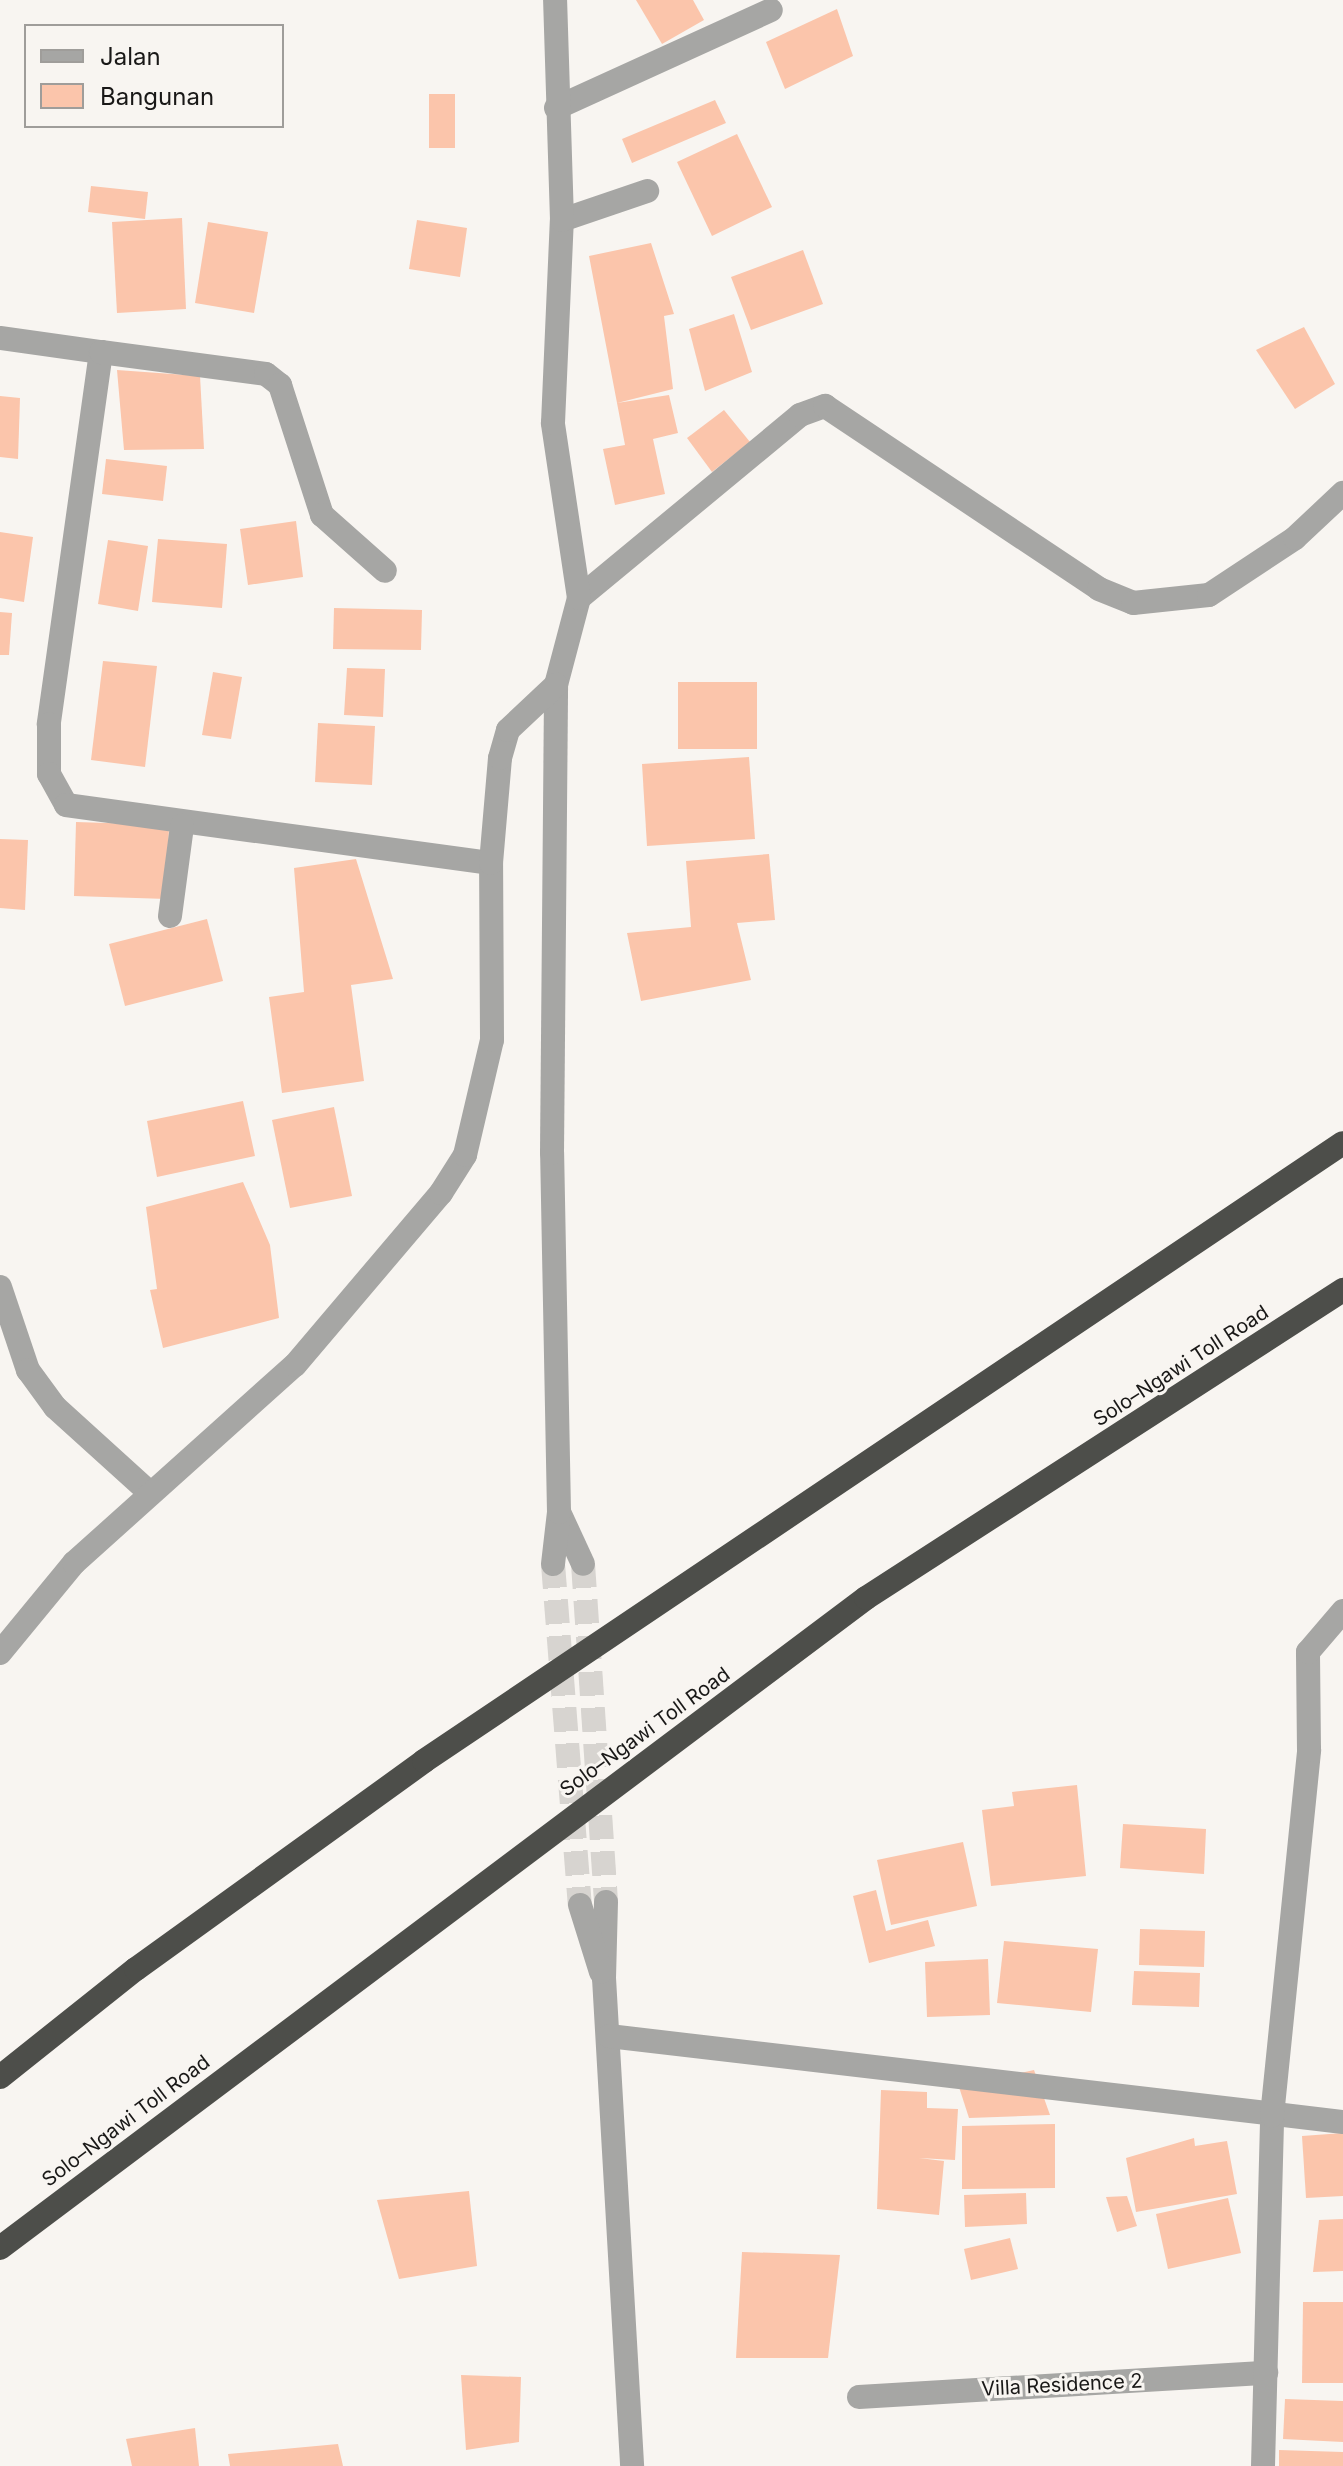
<!DOCTYPE html>
<html>
<head>
<meta charset="utf-8">
<style>
	body { margin:0 }
	#map { position:relative; width:1343px; height:2466px; overflow:hidden; background:#f8f5f1; font-family:Inter,sans-serif }
	div>[style] { position:absolute }
	[style*='--x'] { left:calc(var(--x)*1px); top:calc(var(--y)*1px); width:calc(var(--w)*1px); rotate:calc(var(--a)*1deg) }
	.building>* { inset:0; background:#fbc5ab }
	.minor-tunnel>* { height:24px; margin-top:-12px; transform-origin:0; background:repeating-linear-gradient(90deg,#d7d4d0 0 24px,transparent 0 36px) }
	.minor>* { height:24px; margin:-12px; padding:0 12px; transform-origin:12px; border-radius:12px; background:#a6a6a4 }
	.highway>* { height:24px; margin:-12px; padding:0 12px; transform-origin:12px; border-radius:12px; background:#4d4e4a }
	span { translate:-50% -50%; white-space:nowrap; text-align:center; line-height:1.15; -webkit-text-stroke:6px #f8f5f1; paint-order:stroke }
	.street-label { font-size:20px; color:#191817 }
	.legend { position:absolute; left:24px; top:24px; width:260px; height:104px; box-sizing:border-box; background:#f8f5f1; border:2px solid #9f9d9a; margin:0; padding:10px 14px; list-style:none; font-size:24px; color:#191817 }
	.legend li { display:flex; align-items:center; gap:16px; height:40px }
	.legend b { width:40px; border:2px solid #9f9d9a }
</style>
</head>
<body>
<div id="map">
	<div class="building">
		<div style="clip-path:polygon(636px 0,693px 0,704px 20px,662px 44px)"></div>
		<div style="clip-path:polygon(837px 9px,853px 56px,785px 89px,766px 42px)"></div>
		<div style="clip-path:polygon(429px 94px,455px 94px,455px 148px,429px 148px)"></div>
		<div style="clip-path:polygon(715px 100px,726px 123px,632px 163px,622px 139px)"></div>
		<div style="clip-path:polygon(737px 134px,772px 207px,712px 236px,677px 162px)"></div>
		<div style="clip-path:polygon(91px 186px,148px 192px,145px 219px,88px 212px)"></div>
		<div style="clip-path:polygon(182px 218px,186px 309px,117px 313px,112px 222px)"></div>
		<div style="clip-path:polygon(417px 220px,467px 228px,460px 277px,409px 269px)"></div>
		<div style="clip-path:polygon(208px 222px,268px 232px,254px 313px,195px 303px)"></div>
		<div style="clip-path:polygon(651px 243px,674px 314px,664px 316px,673px 389px,617px 403px,669px 395px,678px 433px,653px 439px,665px 494px,615px 505px,603px 449px,625px 445px,589px 256px)"></div>
		<div style="clip-path:polygon(803px 250px,823px 304px,751px 330px,731px 277px)"></div>
		<div style="clip-path:polygon(734px 314px,752px 372px,705px 391px,689px 329px)"></div>
		<div style="clip-path:polygon(1304px 327px,1335px 384px,1295px 409px,1256px 350px)"></div>
		<div style="clip-path:polygon(117px 370px,200px 376px,204px 449px,124px 450px)"></div>
		<div style="clip-path:polygon(0 396px,20px 398px,18px 459px,0 457px)"></div>
		<div style="clip-path:polygon(724px 410px,750px 442px,712px 472px,687px 438px)"></div>
		<div style="clip-path:polygon(106px 459px,167px 466px,163px 501px,102px 494px)"></div>
		<div style="clip-path:polygon(296px 521px,303px 577px,248px 585px,240px 529px)"></div>
		<div style="clip-path:polygon(0 532px,33px 537px,24px 602px,0 598px)"></div>
		<div style="clip-path:polygon(158px 539px,227px 544px,222px 608px,152px 602px)"></div>
		<div style="clip-path:polygon(108px 540px,148px 546px,138px 611px,98px 604px)"></div>
		<div style="clip-path:polygon(334px 608px,422px 610px,421px 650px,333px 649px)"></div>
		<div style="clip-path:polygon(0 612px,12px 613px,9px 655px,0 655px)"></div>
		<div style="clip-path:polygon(103px 661px,157px 666px,145px 767px,91px 760px)"></div>
		<div style="clip-path:polygon(347px 668px,385px 669px,383px 717px,344px 715px)"></div>
		<div style="clip-path:polygon(213px 672px,242px 677px,231px 739px,202px 735px)"></div>
		<div style="clip-path:polygon(678px 682px,757px 682px,757px 749px,678px 749px)"></div>
		<div style="clip-path:polygon(318px 723px,375px 726px,372px 785px,315px 782px)"></div>
		<div style="clip-path:polygon(749px 757px,755px 839px,647px 846px,642px 764px)"></div>
		<div style="clip-path:polygon(76px 822px,169px 825px,167px 899px,74px 896px)"></div>
		<div style="clip-path:polygon(0 839px,28px 840px,25px 910px,0 908px)"></div>
		<div style="clip-path:polygon(769px 854px,775px 920px,737px 923px,751px 980px,641px 1001px,627px 933px,691px 927px,686px 861px)"></div>
		<div style="clip-path:polygon(356px 859px,393px 979px,351px 985px,364px 1081px,282px 1093px,269px 997px,304px 992px,294px 868px)"></div>
		<div style="clip-path:polygon(207px 919px,223px 981px,125px 1006px,109px 944px)"></div>
		<div style="clip-path:polygon(243px 1101px,255px 1156px,157px 1177px,147px 1121px)"></div>
		<div style="clip-path:polygon(334px 1107px,352px 1196px,290px 1208px,272px 1120px)"></div>
		<div style="clip-path:polygon(243px 1182px,270px 1245px,279px 1318px,163px 1348px,150px 1290px,157px 1289px,146px 1207px)"></div>
		<div style="clip-path:polygon(1077px 1785px,1086px 1876px,991px 1886px,982px 1810px,1014px 1806px,1012px 1792px)"></div>
		<div style="clip-path:polygon(1123px 1824px,1206px 1829px,1204px 1874px,1120px 1868px)"></div>
		<div style="clip-path:polygon(963px 1842px,977px 1906px,891px 1925px,877px 1860px)"></div>
		<div style="clip-path:polygon(876px 1890px,886px 1931px,928px 1920px,935px 1946px,869px 1963px,853px 1896px)"></div>
		<div style="clip-path:polygon(1140px 1929px,1205px 1931px,1204px 1967px,1139px 1965px)"></div>
		<div style="clip-path:polygon(1004px 1941px,1098px 1949px,1091px 2012px,997px 2003px)"></div>
		<div style="clip-path:polygon(988px 1959px,990px 2015px,927px 2017px,925px 1962px)"></div>
		<div style="clip-path:polygon(1134px 1971px,1200px 1973px,1199px 2007px,1132px 2005px)"></div>
		<div style="clip-path:polygon(1034px 2070px,1050px 2115px,969px 2118px,959px 2087px)"></div>
		<div style="clip-path:polygon(881px 2090px,927px 2092px,927px 2108px,958px 2109px,955px 2160px,919px 2158px,944px 2161px,939px 2215px,877px 2209px)"></div>
		<div style="clip-path:polygon(1055px 2124px,1055px 2188px,962px 2189px,962px 2126px)"></div>
		<div style="clip-path:polygon(1343px 2133px,1343px 2196px,1306px 2198px,1302px 2136px)"></div>
		<div style="clip-path:polygon(1194px 2138px,1195px 2146px,1227px 2141px,1237px 2194px,1136px 2212px,1126px 2158px)"></div>
		<div style="clip-path:polygon(469px 2191px,477px 2266px,399px 2279px,377px 2200px)"></div>
		<div style="clip-path:polygon(1026px 2193px,1027px 2224px,965px 2227px,964px 2195px)"></div>
		<div style="clip-path:polygon(1127px 2196px,1137px 2226px,1117px 2232px,1106px 2197px)"></div>
		<div style="clip-path:polygon(1228px 2198px,1241px 2253px,1168px 2269px,1156px 2214px)"></div>
		<div style="clip-path:polygon(1343px 2219px,1343px 2271px,1313px 2272px,1319px 2220px)"></div>
		<div style="clip-path:polygon(1010px 2238px,1018px 2269px,971px 2280px,964px 2249px)"></div>
		<div style="clip-path:polygon(742px 2252px,840px 2255px,828px 2358px,736px 2358px)"></div>
		<div style="clip-path:polygon(1303px 2302px,1343px 2302px,1343px 2383px,1302px 2383px)"></div>
		<div style="clip-path:polygon(461px 2375px,521px 2377px,519px 2442px,466px 2450px)"></div>
		<div style="clip-path:polygon(1285px 2399px,1343px 2401px,1343px 2442px,1283px 2439px)"></div>
		<div style="clip-path:polygon(195px 2428px,199px 2466px,132px 2466px,126px 2439px)"></div>
		<div style="clip-path:polygon(338px 2444px,343px 2466px,230px 2466px,228px 2454px)"></div>
		<div style="clip-path:polygon(1279px 2450px,1343px 2452px,1343px 2466px,1279px 2466px)"></div>
	</div>
	<div class="minor-tunnel">
		<div style="--x:553;--y:1564;--w:342;--a:85.5"></div>
		<div style="--x:583;--y:1564;--w:339;--a:86.1"></div>
	</div>
	<div class="minor">
		<div style="--x:556;--y:108;--w:236;--a:-24.5"></div>
		<div style="--x:562;--y:220;--w:90;--a:-18.8"></div>
		<div style="--x:0;--y:338;--w:102;--a:7.9"></div>
		<div style="--x:101;--y:352;--w:376;--a:98"></div>
		<div style="--x:49;--y:724;--w:50;--a:90"></div>
		<div style="--x:49;--y:774;--w:35;--a:61"></div>
		<div style="--x:66;--y:805;--w:429;--a:7.8"></div>
		<div style="--x:101;--y:352;--w:166;--a:7.6"></div>
		<div style="--x:266;--y:374;--w:18;--a:38"></div>
		<div style="--x:280;--y:385;--w:137;--a:72.1"></div>
		<div style="--x:322;--y:515;--w:84;--a:41.6"></div>
		<div style="--x:579;--y:598;--w:287;--a:-39.6"></div>
		<div style="--x:800;--y:415;--w:27;--a:-20"></div>
		<div style="--x:825;--y:406;--w:329;--a:33.7"></div>
		<div style="--x:1099;--y:589;--w:37;--a:22"></div>
		<div style="--x:1133;--y:603;--w:76;--a:-6"></div>
		<div style="--x:1209;--y:595;--w:103;--a:-33.5"></div>
		<div style="--x:1295;--y:538;--w:66;--a:-43.2"></div>
		<div style="--x:170;--y:916;--w:91;--a:-82.4"></div>
		<div style="--x:0;--y:1287;--w:88;--a:71.4"></div>
		<div style="--x:28;--y:1370;--w:46;--a:53.9"></div>
		<div style="--x:55;--y:1407;--w:128;--a:42.2"></div>
		<div style="--x:559;--y:1512;--w:57;--a:65.2"></div>
		<div style="--x:553;--y:1564;--w:52;--a:-83.4"></div>
		<div style="--x:559;--y:1512;--w:359;--a:-91.1"></div>
		<div style="--x:552;--y:1153;--w:468;--a:-89.5"></div>
		<div style="--x:556;--y:685;--w:90;--a:-75.2"></div>
		<div style="--x:579;--y:598;--w:177;--a:-98.5"></div>
		<div style="--x:553;--y:423;--w:203;--a:-87.5"></div>
		<div style="--x:562;--y:220;--w:220;--a:-91.8"></div>
		<div style="--x:0;--y:1653;--w:117;--a:-50.6"></div>
		<div style="--x:74;--y:1563;--w:297;--a:-41.9"></div>
		<div style="--x:295;--y:1365;--w:226;--a:-49.7"></div>
		<div style="--x:441;--y:1193;--w:45;--a:-57.7"></div>
		<div style="--x:465;--y:1155;--w:118;--a:-76.8"></div>
		<div style="--x:492;--y:1040;--w:177;--a:-90.3"></div>
		<div style="--x:491;--y:863;--w:105;--a:-85.1"></div>
		<div style="--x:500;--y:758;--w:29;--a:-74"></div>
		<div style="--x:508;--y:730;--w:66;--a:-43.2"></div>
		<div style="--x:606;--y:1902;--w:76;--a:91.5"></div>
		<div style="--x:604;--y:1978;--w:489;--a:86.7"></div>
		<div style="--x:580;--y:1905;--w:70;--a:72.6"></div>
		<div style="--x:609;--y:2036;--w:739;--a:6.68"></div>
		<div style="--x:859;--y:2397;--w:408;--a:-3.4"></div>
		<div style="--x:1263;--y:2466;--w:350;--a:-88.5"></div>
		<div style="--x:1272;--y:2116;--w:368;--a:-84.2"></div>
		<div style="--x:1309;--y:1750;--w:98;--a:-90.6"></div>
		<div style="--x:1308;--y:1652;--w:54;--a:-49.5"></div>
	</div>
	<div class="highway">
		<div style="--x:0;--y:2077;--w:174;--a:-38.5"></div>
		<div style="--x:136;--y:1969;--w:355;--a:-35.8"></div>
		<div style="--x:424;--y:1761;--w:1107;--a:-33.92"></div>
		<div style="--x:0;--y:2248;--w:1083;--a:-36.89"></div>
		<div style="--x:866;--y:1598;--w:568;--a:-32.85"></div>
	</div>
	<div class="street-label">
		<span style="left:1181px;top:1366px;rotate:-33deg">Solo–Ngawi Toll Road</span>
		<span style="left:645px;top:1732px;rotate:-36deg">Solo–Ngawi Toll Road</span>
		<span style="left:126px;top:2121px;rotate:-37deg">Solo–Ngawi Toll Road</span>
		<span style="left:1062px;top:2385px;rotate:-3deg">Villa Residence 2</span>
	</div>
	<ul class="legend">
	<li><b style="height:10px;background:#a6a6a4"></b>Jalan</li>
	<li><b style="height:22px;background:#fbc5ab"></b>Bangunan</li>
	</ul>
</div>
</body>
</html>
